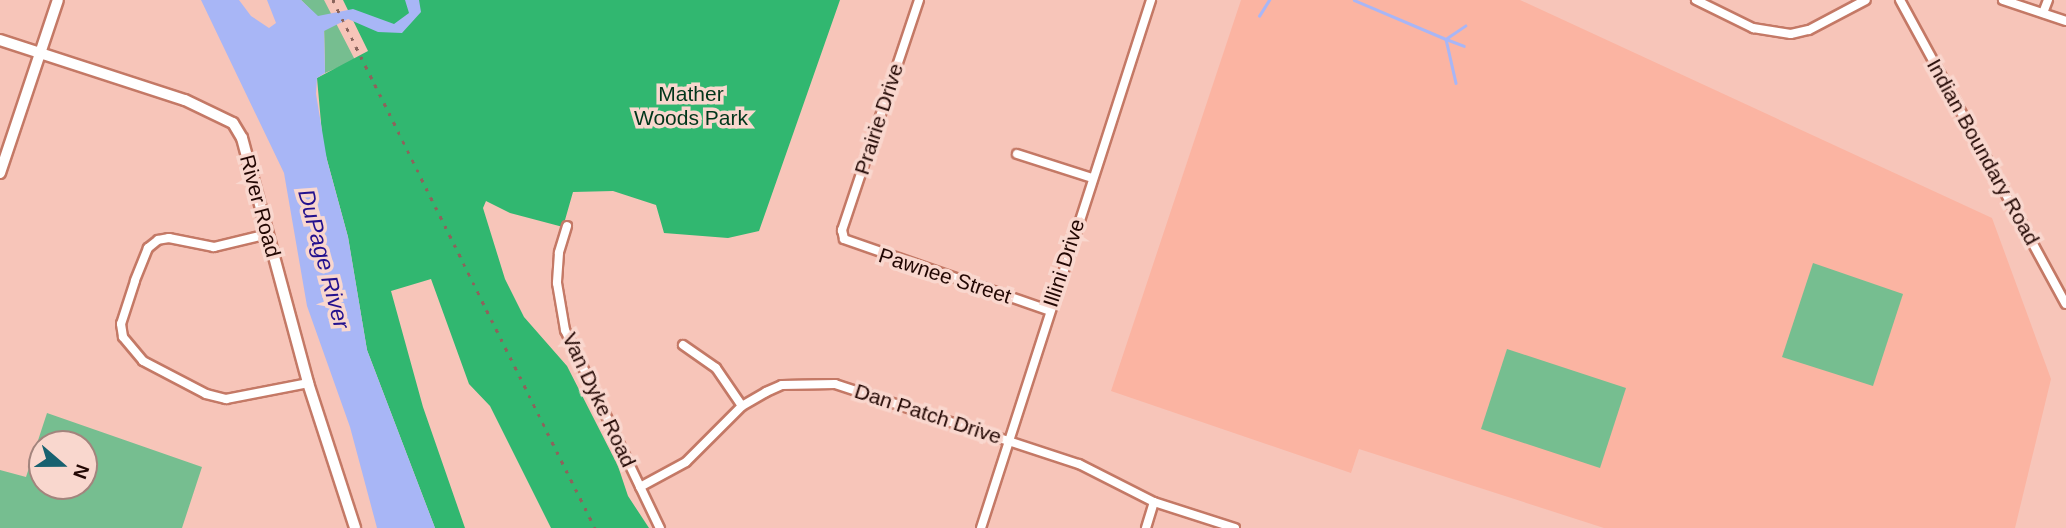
<!DOCTYPE html>
<html>
<head>
<meta charset="utf-8">
<style>
	body { margin:0 }
	#map { position:relative; width:2066px; height:528px; overflow:hidden; background:#f7c5b9; font-family:Helvetica,sans-serif }
	div>[style] { position:absolute }
	[style*='--x'] { left:calc(var(--x)*1px); top:calc(var(--y)*1px); width:calc(var(--w)*1px); rotate:calc(var(--a)*1deg) }
	.built>* { inset:0; background:#fbb4a2 }
	.green>* { inset:0; background:#76be90 }
	.forest>* { inset:0; background:#31b770 }
	.water>* { inset:0; background:#a8b6f6 }
	.stream>* { height:2.5px; margin:-1.25px; padding:0 1.25px; transform-origin:1.25px; border-radius:1.25px; background:#a8b6f6 }
	.roads { filter:drop-shadow(2px 0 #c47966) drop-shadow(-2px 0 #c47966) drop-shadow(0 2px #c47966) drop-shadow(0 -2px #c47966) }
	.minor>* { height:8px; margin:-4px; padding:0 4px; transform-origin:4px; border-radius:4px; background:#fff }
	.tertiary>* { height:10px; margin:-5px; padding:0 5px; transform-origin:5px; border-radius:5px; background:#fff }
	.rail>* { height:2.5px; margin-top:-1.25px; transform-origin:0; background:repeating-linear-gradient(90deg,#8b645c 0 3.5px,transparent 0 10.5px) }
	span { translate:-50% -50%; white-space:nowrap; text-align:center; line-height:1.15; -webkit-text-stroke:7px #f9d7ce; paint-order:stroke }
	.park-label { font-size:21px; color:#00351a }
	.street-label { font-size:21px; color:#220703 }
	.water-label { font-size:23px; color:#23118e; font-style:italic }
	.north { position:absolute; left:28px; top:430px; width:70px; height:70px; box-sizing:border-box; background:#f9d7ce; border:2px solid #a3847d; border-radius:50%; rotate:110deg; font-size:19px; font-weight:700; line-height:28px; text-align:center; color:#220703 }
	.north::after { content:''; display:block; margin:auto; width:24px; height:32px; background:#186170; clip-path:polygon(50% 0,100% 100%,50% 72%,0 100%) }
</style>
</head>
<body>
<div id="map">
	<div class="built">
		<div style="clip-path:polygon(1241px 0,1520px 0,1992px 218px,2051px 379px,2015px 528px,1604px 528px,1359px 449px,1351px 473px,1111px 391px)"></div>
	</div>
	<div class="green">
		<div style="clip-path:polygon(301px 0,324px 0,355px 60px,325px 73px,324px 23px)"></div>
		<div style="clip-path:polygon(1813px 263px,1903px 294px,1873px 386px,1782px 357px)"></div>
		<div style="clip-path:polygon(1507px 349px,1626px 388px,1600px 468px,1481px 429px)"></div>
		<div style="clip-path:polygon(evenodd,47px 413px,202px 467px,182px 528px,0 528px,0 470px,26px 477px,47px 413px,42px 444px,84px 444px,84px 486px,42px 486px,42px 444px)"></div>
	</div>
	<div class="forest">
		<div style="clip-path:polygon(343px 0,840px 0,759px 231px,728px 238px,664px 233px,656px 205px,613px 191px,573px 192px,563px 227px,510px 213px,486px 201px,483px 208px,505px 279px,524px 317px,567px 366px,618px 466px,628px 496px,649px 528px,551px 528px,490px 406px,469px 384px,431px 279px,391px 291px,423px 407px,465px 528px,435px 528px,367px 350px,348px 237px,323px 145px,317px 78px,368px 51px)"></div>
	</div>
	<div class="water">
		<div style="clip-path:polygon(201px 0,239px 0,251px 16px,269px 28px,276px 23px,267px 0,301px 0,318px 16px,353px 9px,394px 24px,409px 13px,405px 0,419px 0,421px 12px,402px 33px,378px 32px,348px 19px,324px 31px,325px 73px,317px 78px,316px 94px,327px 160px,348px 237px,367px 350px,435px 528px,377px 528px,350px 427px,307px 306px,284px 173px)"></div>
	</div>
	<div class="stream">
		<div style="--x:1354;--y:0;--w:100;--a:23"></div>
		<div style="--x:1446;--y:39;--w:45;--a:77.2"></div>
		<div style="--x:1259;--y:16;--w:19;--a:-58"></div>
		<div style="--x:1447;--y:38;--w:22;--a:-34"></div>
		<div style="--x:1446;--y:39;--w:19;--a:21"></div>
	</div>
	<div class="roads">
		<div class="minor">
			<div style="--x:919;--y:0;--w:243;--a:108.5"></div>
			<div style="--x:842;--y:230;--w:9;--a:77"></div>
			<div style="--x:844;--y:239;--w:216;--a:19.2"></div>
			<div style="--x:1696;--y:0;--w:64;--a:26.2"></div>
			<div style="--x:1753;--y:28;--w:38;--a:9"></div>
			<div style="--x:1791;--y:34;--w:18;--a:-13"></div>
			<div style="--x:1809;--y:30;--w:64;--a:-27.8"></div>
			<div style="--x:1900;--y:0;--w:346;--a:61.4"></div>
			<div style="--x:2003;--y:0;--w:66;--a:18.4"></div>
			<div style="--x:2043;--y:13;--w:14;--a:-69"></div>
			<div style="--x:1017;--y:154;--w:79;--a:17.7"></div>
			<div style="--x:567;--y:226;--w:28;--a:107"></div>
			<div style="--x:559;--y:253;--w:30;--a:94"></div>
			<div style="--x:557;--y:283;--w:48;--a:80.3"></div>
			<div style="--x:565;--y:330;--w:220;--a:64.4"></div>
			<div style="--x:268;--y:234;--w:56;--a:166.5"></div>
			<div style="--x:214;--y:247;--w:46;--a:-168.7"></div>
			<div style="--x:169;--y:238;--w:11;--a:170"></div>
			<div style="--x:158;--y:240;--w:13;--a:141"></div>
			<div style="--x:148;--y:248;--w:35;--a:112"></div>
			<div style="--x:135;--y:281;--w:45;--a:108"></div>
			<div style="--x:121;--y:324;--w:13;--a:81"></div>
			<div style="--x:123;--y:337;--w:31;--a:50"></div>
			<div style="--x:143;--y:361;--w:71;--a:27.6"></div>
			<div style="--x:206;--y:394;--w:21;--a:14"></div>
			<div style="--x:226;--y:399;--w:84;--a:-11"></div>
			<div style="--x:683;--y:345;--w:40;--a:34.9"></div>
			<div style="--x:716;--y:368;--w:46;--a:55.6"></div>
			<div style="--x:640;--y:487;--w:52;--a:-28.5"></div>
			<div style="--x:686;--y:462;--w:79;--a:-45"></div>
			<div style="--x:742;--y:406;--w:28;--a:-30"></div>
			<div style="--x:766;--y:392;--w:17;--a:-24"></div>
			<div style="--x:782;--y:385;--w:53;--a:-1.1"></div>
			<div style="--x:835;--y:384;--w:257;--a:18.2"></div>
			<div style="--x:1079;--y:464;--w:84;--a:26.9"></div>
			<div style="--x:1154;--y:502;--w:85;--a:17.8"></div>
			<div style="--x:981;--y:528;--w:555;--a:-72.15"></div>
			<div style="--x:1146;--y:528;--w:27;--a:-73"></div>
		</div>
		<div class="tertiary">
			<div style="--x:0;--y:40;--w:194;--a:18"></div>
			<div style="--x:185;--y:100;--w:53;--a:25.6"></div>
			<div style="--x:233;--y:123;--w:17;--a:59"></div>
			<div style="--x:242;--y:138;--w:254;--a:74.9"></div>
			<div style="--x:308;--y:383;--w:152;--a:72"></div>
			<div style="--x:0;--y:173;--w:182;--a:-71.5"></div>
		</div>
	</div>
	<div class="rail">
		<div style="--x:333;--y:0;--w:589;--a:63.61"></div>
	</div>
	<div class="park-label">
		<span style="left:691px;top:106px">Mather<br>Woods Park</span>
	</div>
	<div class="street-label">
		<span style="left:879px;top:119px;rotate:-72deg">Prairie Drive</span>
		<span style="left:1983px;top:152px;rotate:61deg">Indian Boundary Road</span>
		<span style="left:260px;top:206px;rotate:75deg">River Road</span>
		<span style="left:1064px;top:263px;rotate:-72deg">Illini Drive</span>
		<span style="left:945px;top:276px;rotate:18deg">Pawnee Street</span>
		<span style="left:599px;top:400px;rotate:65deg">Van Dyke Road</span>
		<span style="left:928px;top:414px;rotate:18deg">Dan Patch Drive</span>
	</div>
	<div class="water-label">
		<span style="left:324px;top:259px;rotate:75deg">DuPage River</span>
	</div>
	<div class="north">N</div>
</div>
</body>
</html>
